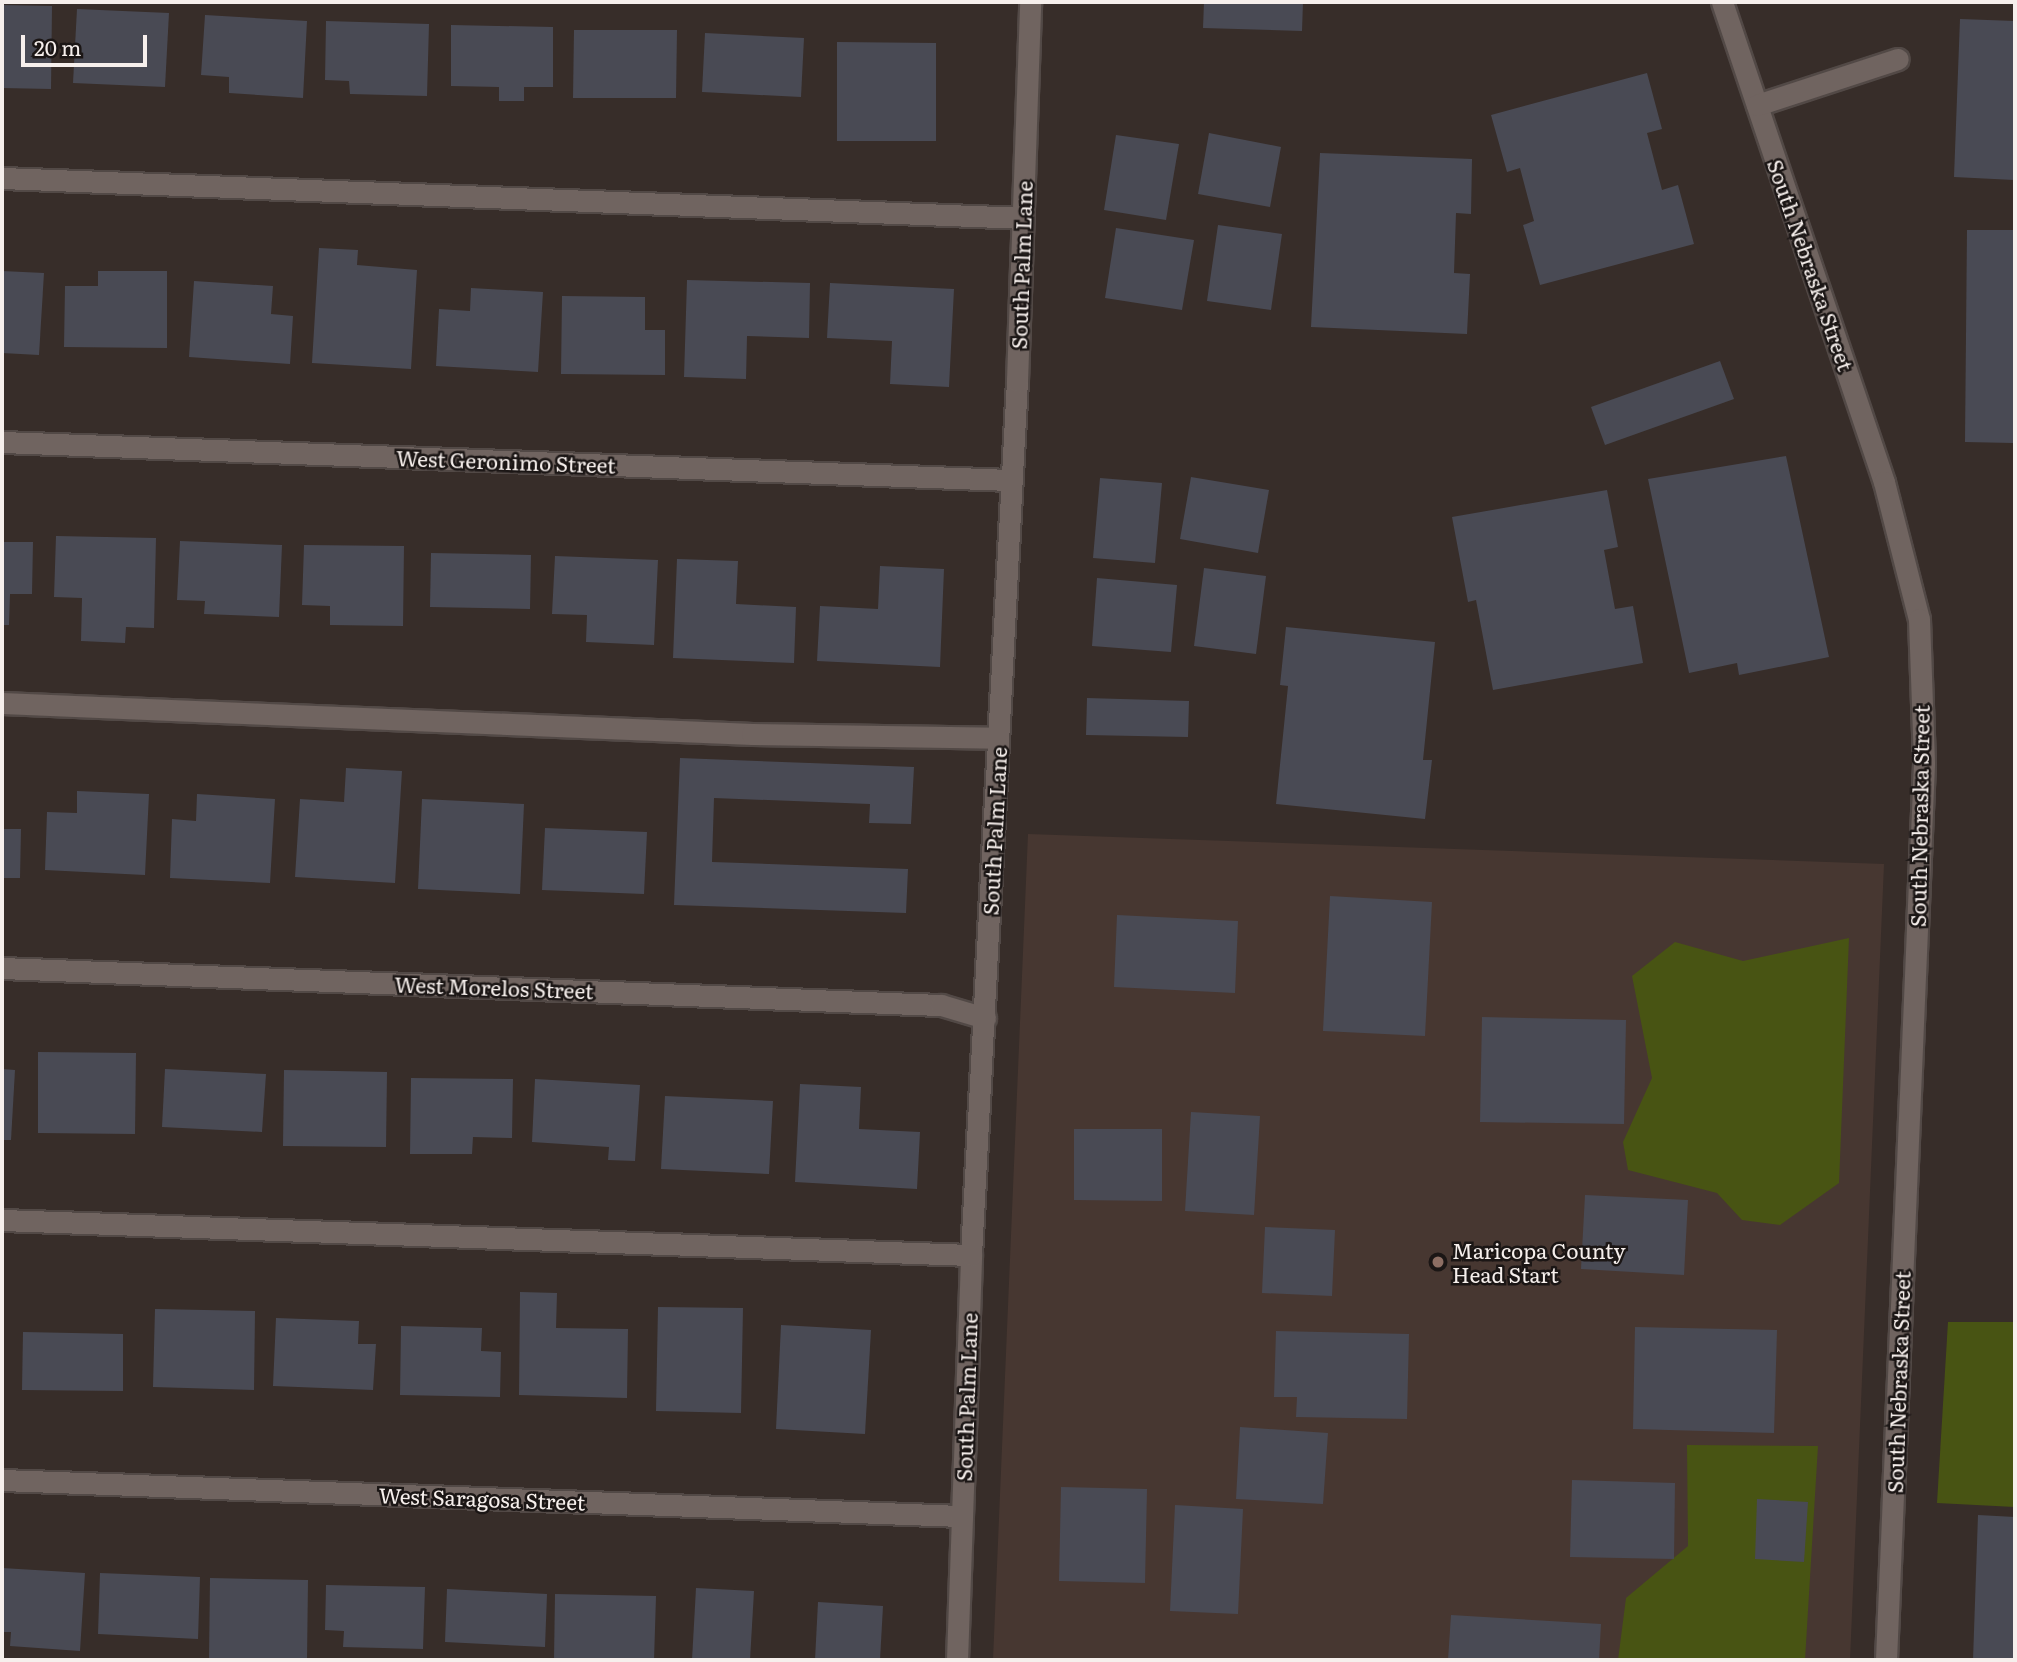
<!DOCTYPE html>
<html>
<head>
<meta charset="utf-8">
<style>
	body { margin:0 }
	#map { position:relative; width:2017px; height:1662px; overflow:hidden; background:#372d29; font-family:Literata,serif }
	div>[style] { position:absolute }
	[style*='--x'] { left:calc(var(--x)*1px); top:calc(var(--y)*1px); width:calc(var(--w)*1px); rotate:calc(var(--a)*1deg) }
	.built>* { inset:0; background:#473731 }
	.green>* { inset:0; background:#485413 }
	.building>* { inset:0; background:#494a54 }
	.roads { filter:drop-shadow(2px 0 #524946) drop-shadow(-2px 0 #524946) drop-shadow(0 2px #524946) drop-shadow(0 -2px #524946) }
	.minor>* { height:21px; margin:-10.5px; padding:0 10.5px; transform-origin:10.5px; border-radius:10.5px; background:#706460 }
	.dots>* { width:19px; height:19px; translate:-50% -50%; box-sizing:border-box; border:4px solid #1b1615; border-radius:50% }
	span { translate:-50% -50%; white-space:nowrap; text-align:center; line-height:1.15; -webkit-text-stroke:5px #1b1615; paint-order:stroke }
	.street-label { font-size:21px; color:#f6efec }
	.poi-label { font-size:21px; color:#f6efec }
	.left { translate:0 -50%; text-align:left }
	.frame { position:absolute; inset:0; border:4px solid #f6efec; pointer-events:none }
	.scale { position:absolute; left:21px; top:35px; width:126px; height:32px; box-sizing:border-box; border:4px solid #f6efec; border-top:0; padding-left:9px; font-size:21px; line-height:24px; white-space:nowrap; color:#f6efec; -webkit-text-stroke:5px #1b1615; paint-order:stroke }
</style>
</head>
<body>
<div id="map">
	<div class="built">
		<div style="clip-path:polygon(1028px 834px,1884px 864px,1850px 1660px,993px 1660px)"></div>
	</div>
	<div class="green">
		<div style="clip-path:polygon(1849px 938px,1839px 1183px,1780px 1225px,1742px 1220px,1717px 1193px,1628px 1170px,1623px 1142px,1652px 1078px,1632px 976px,1675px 942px,1743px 961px)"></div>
		<div style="clip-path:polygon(1948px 1322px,2015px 1322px,2015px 1507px,1937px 1503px)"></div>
		<div style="clip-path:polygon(1687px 1445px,1818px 1446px,1805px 1660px,1618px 1660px,1626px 1598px,1688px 1546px)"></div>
	</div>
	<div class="building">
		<div style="clip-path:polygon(1204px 2px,1303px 2px,1302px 31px,1203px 28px)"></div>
		<div style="clip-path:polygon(2px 5px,52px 6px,51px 89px,2px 88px)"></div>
		<div style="clip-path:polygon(77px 9px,169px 13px,165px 87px,73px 83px)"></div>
		<div style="clip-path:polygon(205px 15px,307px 21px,303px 98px,229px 93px,229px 77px,201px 75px)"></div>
		<div style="clip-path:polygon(1960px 19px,2015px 21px,2014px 180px,1954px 177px)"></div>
		<div style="clip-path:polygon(326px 21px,429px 24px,427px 96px,350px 94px,349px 81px,325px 80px)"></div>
		<div style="clip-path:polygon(451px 25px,553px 27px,553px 87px,524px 87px,524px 101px,499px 101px,499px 87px,451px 86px)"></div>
		<div style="clip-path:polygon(574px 30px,677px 30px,676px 98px,573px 98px)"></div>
		<div style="clip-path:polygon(705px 33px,804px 38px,801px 97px,702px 92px)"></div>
		<div style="clip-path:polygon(837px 42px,936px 43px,936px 141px,837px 141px)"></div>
		<div style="clip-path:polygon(1647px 73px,1662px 129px,1647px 133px,1662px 190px,1678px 185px,1694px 244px,1540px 285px,1523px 225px,1534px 221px,1520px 168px,1507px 172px,1491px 115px)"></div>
		<div style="clip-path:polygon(1209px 133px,1281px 147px,1270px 207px,1198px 194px)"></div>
		<div style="clip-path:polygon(1116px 135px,1179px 144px,1166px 220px,1104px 210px)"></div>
		<div style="clip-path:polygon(1320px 153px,1472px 159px,1471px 214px,1456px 213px,1454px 273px,1470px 274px,1467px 334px,1311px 327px)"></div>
		<div style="clip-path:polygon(1218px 225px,1282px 234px,1271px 310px,1207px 301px)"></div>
		<div style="clip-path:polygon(1116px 228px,1194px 240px,1182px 310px,1105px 298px)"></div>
		<div style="clip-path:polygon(1967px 230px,2015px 230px,2013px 443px,1965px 442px)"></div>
		<div style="clip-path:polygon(319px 248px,358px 250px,357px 265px,417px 270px,411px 369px,312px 363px)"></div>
		<div style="clip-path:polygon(2px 271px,44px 273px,39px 355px,2px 353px)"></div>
		<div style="clip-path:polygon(98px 271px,167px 271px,167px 348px,64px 347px,65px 286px,98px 286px)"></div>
		<div style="clip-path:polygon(687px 280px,810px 283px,809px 338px,747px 336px,746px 379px,684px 377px)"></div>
		<div style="clip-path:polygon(194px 281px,273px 286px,271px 314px,293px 316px,290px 364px,189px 357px)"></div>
		<div style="clip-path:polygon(830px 283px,954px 289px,949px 387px,890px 384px,892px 341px,827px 338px)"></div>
		<div style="clip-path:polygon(471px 288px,543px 292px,538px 372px,436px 366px,439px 309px,470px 311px)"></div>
		<div style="clip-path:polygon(562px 296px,645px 297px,645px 330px,665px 330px,665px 375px,561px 374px)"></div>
		<div style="clip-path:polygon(1720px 361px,1734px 399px,1605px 445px,1591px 407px)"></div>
		<div style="clip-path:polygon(1786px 456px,1829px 657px,1739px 675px,1737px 663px,1689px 673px,1648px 479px)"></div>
		<div style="clip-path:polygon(1191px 477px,1269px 490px,1258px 553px,1180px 539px)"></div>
		<div style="clip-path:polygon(1100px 478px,1162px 483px,1155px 563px,1093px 558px)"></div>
		<div style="clip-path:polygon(1607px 490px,1618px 547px,1604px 550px,1615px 609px,1633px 606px,1643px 663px,1493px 690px,1476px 600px,1468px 602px,1452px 517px)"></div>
		<div style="clip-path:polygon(56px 536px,156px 538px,154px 628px,126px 627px,125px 643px,81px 641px,82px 598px,54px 597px)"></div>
		<div style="clip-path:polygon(180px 541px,282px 545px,279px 617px,204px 614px,205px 601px,177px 600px)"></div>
		<div style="clip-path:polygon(2px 542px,33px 542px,32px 594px,10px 594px,9px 625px,2px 625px)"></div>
		<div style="clip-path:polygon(304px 545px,404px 546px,403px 626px,330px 625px,330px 606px,302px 605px)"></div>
		<div style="clip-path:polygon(431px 553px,531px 555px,530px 609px,430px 607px)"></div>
		<div style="clip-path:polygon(555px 556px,658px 560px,654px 645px,586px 642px,587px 615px,552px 614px)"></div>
		<div style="clip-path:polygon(677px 559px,738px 561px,736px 604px,796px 607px,794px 663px,673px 658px)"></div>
		<div style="clip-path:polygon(880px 566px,944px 569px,940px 667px,817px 661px,820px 606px,878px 609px)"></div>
		<div style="clip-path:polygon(1204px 568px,1266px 576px,1256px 654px,1194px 646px)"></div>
		<div style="clip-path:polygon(1097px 578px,1177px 585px,1171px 652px,1092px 646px)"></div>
		<div style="clip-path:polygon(1286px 627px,1435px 642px,1423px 760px,1432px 760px,1425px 819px,1276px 804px,1288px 686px,1280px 685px)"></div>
		<div style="clip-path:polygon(1087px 698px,1189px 701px,1188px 737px,1086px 735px)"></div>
		<div style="clip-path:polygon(680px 758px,914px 767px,911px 824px,869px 823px,870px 804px,714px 798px,712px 862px,908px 869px,906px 913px,674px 905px)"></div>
		<div style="clip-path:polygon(346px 768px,402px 771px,395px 883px,295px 877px,300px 799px,344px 802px)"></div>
		<div style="clip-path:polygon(77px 791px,149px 794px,145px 875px,45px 870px,47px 812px,77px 813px)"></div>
		<div style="clip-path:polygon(197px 794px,275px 799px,270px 883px,170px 878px,172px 819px,196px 821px)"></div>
		<div style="clip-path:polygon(422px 799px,524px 804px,520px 894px,418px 889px)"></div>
		<div style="clip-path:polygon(545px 828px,647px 832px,644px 894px,542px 890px)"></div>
		<div style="clip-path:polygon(2px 829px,21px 829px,20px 878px,2px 878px)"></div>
		<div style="clip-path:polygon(1330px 896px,1432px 902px,1425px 1036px,1323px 1031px)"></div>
		<div style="clip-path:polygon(1117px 915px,1238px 921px,1235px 993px,1114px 987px)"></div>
		<div style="clip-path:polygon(1482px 1017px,1626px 1020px,1624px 1124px,1480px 1122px)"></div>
		<div style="clip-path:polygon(38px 1052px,136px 1053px,135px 1134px,38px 1133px)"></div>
		<div style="clip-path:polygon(2px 1069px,15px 1070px,11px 1140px,2px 1140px)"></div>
		<div style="clip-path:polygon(165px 1069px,266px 1074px,262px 1132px,162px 1127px)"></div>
		<div style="clip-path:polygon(284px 1070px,387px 1072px,386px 1147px,283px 1146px)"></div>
		<div style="clip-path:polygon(411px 1078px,513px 1079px,512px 1138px,473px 1137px,472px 1154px,410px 1154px)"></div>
		<div style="clip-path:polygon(535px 1079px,640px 1085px,635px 1161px,608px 1160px,609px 1147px,532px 1142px)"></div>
		<div style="clip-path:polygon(800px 1084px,861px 1087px,859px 1129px,920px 1132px,917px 1189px,795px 1182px)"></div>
		<div style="clip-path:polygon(665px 1096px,773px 1101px,769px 1174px,661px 1169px)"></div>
		<div style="clip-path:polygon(1191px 1112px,1260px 1116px,1254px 1215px,1185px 1211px)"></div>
		<div style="clip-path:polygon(1074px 1129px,1162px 1129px,1162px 1201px,1074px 1200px)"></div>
		<div style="clip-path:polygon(1585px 1195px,1688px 1200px,1684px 1275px,1581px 1269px)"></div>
		<div style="clip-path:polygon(1265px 1227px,1335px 1230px,1332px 1296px,1262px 1293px)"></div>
		<div style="clip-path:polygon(520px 1292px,557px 1293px,556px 1328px,628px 1329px,627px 1398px,519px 1395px)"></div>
		<div style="clip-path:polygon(658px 1307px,743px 1308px,741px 1413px,656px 1411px)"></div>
		<div style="clip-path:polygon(155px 1309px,255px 1311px,254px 1390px,153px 1387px)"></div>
		<div style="clip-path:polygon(276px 1318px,359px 1321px,358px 1344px,376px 1344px,373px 1390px,273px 1386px)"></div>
		<div style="clip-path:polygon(781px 1325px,871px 1330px,865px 1434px,776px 1429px)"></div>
		<div style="clip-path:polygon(401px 1326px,482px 1328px,481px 1351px,501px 1352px,500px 1397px,400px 1395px)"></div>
		<div style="clip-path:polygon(1635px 1327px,1777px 1330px,1774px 1433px,1633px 1429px)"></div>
		<div style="clip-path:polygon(1276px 1331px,1409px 1334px,1407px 1419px,1296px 1417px,1297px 1397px,1274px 1397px)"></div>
		<div style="clip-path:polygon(23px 1332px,123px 1334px,123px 1391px,22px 1390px)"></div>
		<div style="clip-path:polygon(1240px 1427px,1328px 1433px,1323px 1504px,1236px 1499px)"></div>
		<div style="clip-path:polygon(1572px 1480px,1675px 1483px,1674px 1559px,1570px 1557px)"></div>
		<div style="clip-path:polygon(1061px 1487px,1147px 1489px,1145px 1583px,1059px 1581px)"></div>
		<div style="clip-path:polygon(1757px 1499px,1808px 1502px,1804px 1562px,1755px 1559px)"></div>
		<div style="clip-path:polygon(1175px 1505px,1243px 1509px,1238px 1614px,1170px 1611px)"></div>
		<div style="clip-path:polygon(1978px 1515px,2015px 1517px,2015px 1660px,1973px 1660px)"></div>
		<div style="clip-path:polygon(2px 1568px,85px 1573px,80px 1651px,10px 1646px,11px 1632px,2px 1632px)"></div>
		<div style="clip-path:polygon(100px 1573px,200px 1577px,198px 1639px,98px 1634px)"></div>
		<div style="clip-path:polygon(210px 1578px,308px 1580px,307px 1660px,209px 1660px)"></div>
		<div style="clip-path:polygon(326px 1585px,425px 1587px,423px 1649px,343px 1647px,344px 1631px,325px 1630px)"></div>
		<div style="clip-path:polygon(696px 1588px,754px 1591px,750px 1660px,692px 1660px)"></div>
		<div style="clip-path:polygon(447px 1589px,547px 1594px,545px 1647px,445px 1642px)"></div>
		<div style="clip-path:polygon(555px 1594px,656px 1596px,654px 1660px,554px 1660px)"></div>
		<div style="clip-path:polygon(818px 1602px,883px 1606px,880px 1660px,815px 1660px)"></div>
		<div style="clip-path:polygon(1451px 1615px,1601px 1624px,1599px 1660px,1448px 1660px)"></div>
	</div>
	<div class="roads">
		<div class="minor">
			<div style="--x:1722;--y:2;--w:507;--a:71.35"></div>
			<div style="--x:1884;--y:482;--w:141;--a:75.7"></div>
			<div style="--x:1919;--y:619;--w:145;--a:88"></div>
			<div style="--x:1924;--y:764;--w:897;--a:92.43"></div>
			<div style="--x:1757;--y:105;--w:148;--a:-18.1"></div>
			<div style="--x:2;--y:178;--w:1022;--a:2.24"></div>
			<div style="--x:2;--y:442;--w:1008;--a:2.16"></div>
			<div style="--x:2;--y:703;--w:751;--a:2.37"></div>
			<div style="--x:752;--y:734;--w:246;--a:0.9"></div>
			<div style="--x:2;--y:968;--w:940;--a:2.26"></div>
			<div style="--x:941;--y:1005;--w:46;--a:16.5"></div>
			<div style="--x:2;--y:1220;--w:970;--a:2.07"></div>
			<div style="--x:2;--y:1480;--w:961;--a:2.15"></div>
			<div style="--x:957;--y:1660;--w:405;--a:-88"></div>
			<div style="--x:971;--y:1255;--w:875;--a:-86.99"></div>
			<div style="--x:1017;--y:381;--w:379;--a:-88"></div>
		</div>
	</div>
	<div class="dots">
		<div style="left:1438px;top:1262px;background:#8d6e63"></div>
	</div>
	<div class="street-label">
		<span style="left:1021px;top:265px;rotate:-88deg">South Palm Lane</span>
		<span style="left:1811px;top:265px;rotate:71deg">South Nebraska Street</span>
		<span style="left:506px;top:461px;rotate:2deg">West Geronimo Street</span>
		<span style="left:1919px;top:816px;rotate:-89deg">South Nebraska Street</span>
		<span style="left:994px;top:831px;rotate:-87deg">South Palm Lane</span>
		<span style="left:494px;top:987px;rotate:2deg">West Morelos Street</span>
		<span style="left:1898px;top:1382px;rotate:-88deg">South Nebraska Street</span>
		<span style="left:966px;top:1397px;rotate:-88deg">South Palm Lane</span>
		<span style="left:482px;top:1498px;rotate:2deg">West Saragosa Street</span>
	</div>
	<div class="poi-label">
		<span class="left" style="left:1452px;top:1262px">Maricopa County<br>Head Start</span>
	</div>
	<div class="frame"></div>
	<div class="scale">20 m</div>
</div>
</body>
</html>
